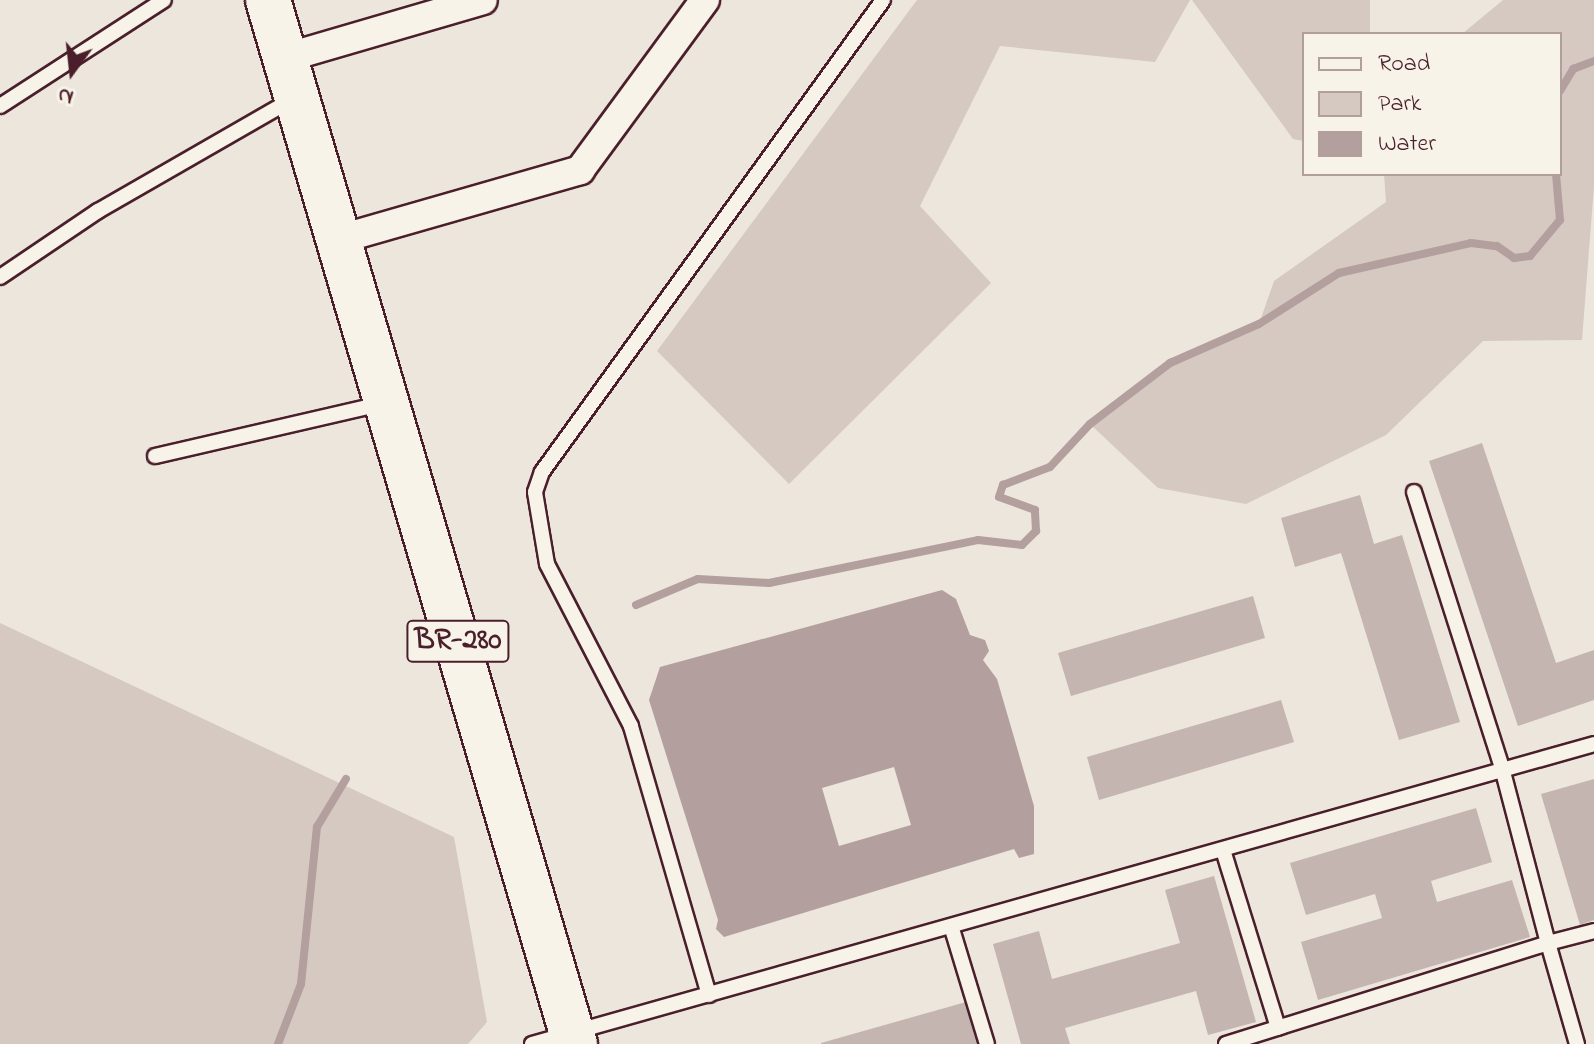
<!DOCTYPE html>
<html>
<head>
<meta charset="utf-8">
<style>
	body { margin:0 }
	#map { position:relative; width:1594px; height:1044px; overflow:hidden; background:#ece6dd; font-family:"Indie Flower",sans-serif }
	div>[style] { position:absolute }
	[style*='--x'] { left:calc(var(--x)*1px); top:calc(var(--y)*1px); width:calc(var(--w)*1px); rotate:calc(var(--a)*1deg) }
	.green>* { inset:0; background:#d5c9c2 }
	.water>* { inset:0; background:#b39f9d }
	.stream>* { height:8px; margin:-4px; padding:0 4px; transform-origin:4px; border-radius:4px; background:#b39f9d }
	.building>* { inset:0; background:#c4b5b0 }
	.roads { filter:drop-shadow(2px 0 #4a1f2b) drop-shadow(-2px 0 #4a1f2b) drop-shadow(0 2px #4a1f2b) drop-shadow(0 -2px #4a1f2b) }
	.service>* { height:14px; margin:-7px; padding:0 7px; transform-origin:7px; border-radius:7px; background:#f7f3e8 }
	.minor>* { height:28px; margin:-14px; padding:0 14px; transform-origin:14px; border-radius:14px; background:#f7f3e8 }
	.trunk>* { height:44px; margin:-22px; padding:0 22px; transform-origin:22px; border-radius:22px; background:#f7f3e8 }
	span { translate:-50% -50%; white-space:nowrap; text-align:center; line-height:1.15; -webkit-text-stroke:6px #f7f3e8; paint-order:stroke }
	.shield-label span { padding:2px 6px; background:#f7f3e8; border:2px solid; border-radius:6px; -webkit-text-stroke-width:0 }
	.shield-label { font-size:30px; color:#4a1f2b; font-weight:700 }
	.legend { position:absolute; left:1302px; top:32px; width:260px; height:144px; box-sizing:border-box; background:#f7f3e8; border:2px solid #b29e9c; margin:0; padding:10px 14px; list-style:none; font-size:24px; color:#4a1f2b }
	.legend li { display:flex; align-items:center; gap:16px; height:40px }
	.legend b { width:40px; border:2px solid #b29e9c }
	.north { position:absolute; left:32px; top:32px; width:80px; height:80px; -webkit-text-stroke:6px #f7f3e8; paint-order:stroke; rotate:195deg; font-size:22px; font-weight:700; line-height:32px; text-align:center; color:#4a1f2b }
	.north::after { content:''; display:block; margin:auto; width:28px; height:36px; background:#4a1f2b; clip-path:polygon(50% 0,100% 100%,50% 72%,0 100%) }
</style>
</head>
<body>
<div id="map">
	<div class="green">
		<div style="clip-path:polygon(917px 0,1190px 0,1155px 62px,1000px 46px,920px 206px,991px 283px,789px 484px,657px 351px)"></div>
		<div style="clip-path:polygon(1192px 0,1370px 0,1370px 34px,1304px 34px,1304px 141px,1293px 139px)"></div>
		<div style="clip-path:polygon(1503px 0,1594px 0,1594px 186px,1582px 340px,1483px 341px,1386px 435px,1246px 504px,1158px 488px,1090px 424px,1170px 363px,1259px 324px,1274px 281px,1386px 202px,1384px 174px,1560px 174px,1560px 34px,1462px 34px)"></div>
		<div style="clip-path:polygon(0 623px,454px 837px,487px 1022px,468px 1044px,0 1044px)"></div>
	</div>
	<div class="water">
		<div style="clip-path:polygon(evenodd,942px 590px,956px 599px,970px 635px,985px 640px,989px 651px,983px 660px,997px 679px,1034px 806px,1034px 854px,1019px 858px,1014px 849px,724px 937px,716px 929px,718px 920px,649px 700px,660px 667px,942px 590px,894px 767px,911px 825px,839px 846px,822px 788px,894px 767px)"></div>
	</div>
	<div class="stream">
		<div style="--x:1560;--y:91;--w:26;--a:-59"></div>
		<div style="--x:1573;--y:69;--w:22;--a:-21"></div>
		<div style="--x:636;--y:605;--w:67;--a:-22.8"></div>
		<div style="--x:698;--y:579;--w:71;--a:3.2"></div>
		<div style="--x:769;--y:583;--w:213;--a:-11.6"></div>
		<div style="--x:978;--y:540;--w:44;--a:6.5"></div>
		<div style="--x:1022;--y:545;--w:20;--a:-45"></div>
		<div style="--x:1036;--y:531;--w:21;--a:-93"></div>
		<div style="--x:1035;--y:510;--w:38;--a:-160"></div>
		<div style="--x:999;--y:497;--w:13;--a:-72"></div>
		<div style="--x:1003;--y:485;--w:50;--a:-21"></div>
		<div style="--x:1050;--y:467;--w:59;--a:-47.1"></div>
		<div style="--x:1090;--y:424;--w:101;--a:-37.3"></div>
		<div style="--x:1170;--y:363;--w:97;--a:-23.7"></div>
		<div style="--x:1259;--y:324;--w:95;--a:-32.5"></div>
		<div style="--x:1339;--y:273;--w:135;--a:-12.8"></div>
		<div style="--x:1471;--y:243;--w:26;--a:7"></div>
		<div style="--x:1497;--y:246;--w:21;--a:35"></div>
		<div style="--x:1514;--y:258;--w:16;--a:-7"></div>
		<div style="--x:1530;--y:256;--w:47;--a:-50.2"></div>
		<div style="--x:1560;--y:220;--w:46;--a:-95"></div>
		<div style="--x:278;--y:1044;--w:64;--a:-69"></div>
		<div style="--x:301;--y:984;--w:158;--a:-84.2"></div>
		<div style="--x:317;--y:827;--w:56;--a:-58.9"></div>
	</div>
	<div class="building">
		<div style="clip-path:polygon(1482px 443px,1556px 663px,1594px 650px,1594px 700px,1518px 726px,1429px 461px)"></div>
		<div style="clip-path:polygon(1360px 495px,1374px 544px,1402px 535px,1460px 722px,1399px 740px,1341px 553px,1295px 567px,1281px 518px)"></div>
		<div style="clip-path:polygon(1253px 596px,1265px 638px,1071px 696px,1058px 653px)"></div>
		<div style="clip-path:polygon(1281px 700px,1294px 742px,1099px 800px,1087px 757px)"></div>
		<div style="clip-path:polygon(1594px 779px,1594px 920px,1580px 925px,1541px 794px)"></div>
		<div style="clip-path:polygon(1476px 808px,1492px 862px,1431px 881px,1437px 902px,1512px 880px,1530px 937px,1318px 1000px,1301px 942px,1382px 918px,1375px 894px,1306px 915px,1290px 863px)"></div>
		<div style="clip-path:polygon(1214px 876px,1256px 1022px,1208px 1035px,1196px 991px,1065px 1028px,1070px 1044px,1021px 1044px,993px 944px,1039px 931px,1052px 979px,1180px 943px,1165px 890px)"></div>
		<div style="clip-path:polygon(966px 1002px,978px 1044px,821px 1044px,821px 1043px)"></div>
	</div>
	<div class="roads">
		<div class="service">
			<div style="--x:0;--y:106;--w:195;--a:-32.9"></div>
			<div style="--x:0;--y:277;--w:118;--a:-34"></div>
			<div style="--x:98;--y:211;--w:225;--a:-29.9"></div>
			<div style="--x:155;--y:456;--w:235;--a:-13"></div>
			<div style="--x:1414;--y:492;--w:290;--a:72.3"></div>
			<div style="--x:1502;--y:768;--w:181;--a:75.3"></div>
			<div style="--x:1548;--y:943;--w:48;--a:-14.6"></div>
			<div style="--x:1223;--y:850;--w:186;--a:72.8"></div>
			<div style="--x:952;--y:929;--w:120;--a:73.1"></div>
			<div style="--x:709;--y:995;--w:280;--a:-106.2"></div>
			<div style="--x:631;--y:726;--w:182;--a:-117.4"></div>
			<div style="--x:547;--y:564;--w:73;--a:-99.5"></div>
			<div style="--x:535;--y:492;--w:21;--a:-71"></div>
			<div style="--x:542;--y:472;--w:582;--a:-54.15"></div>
			<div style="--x:532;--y:1044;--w:1104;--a:-15.77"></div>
			<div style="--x:1226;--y:1044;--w:337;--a:-17.4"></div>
			<div style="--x:1548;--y:943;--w:105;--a:74"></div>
		</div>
		<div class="minor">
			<div style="--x:285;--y:58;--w:206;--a:-16.3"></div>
			<div style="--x:340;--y:239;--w:250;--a:-16"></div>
			<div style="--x:580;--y:170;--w:211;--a:-53.7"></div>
		</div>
		<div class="trunk">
			<div style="--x:268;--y:0;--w:1088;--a:73.61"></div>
		</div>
	</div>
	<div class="shield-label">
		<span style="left:458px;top:641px">BR-280</span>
	</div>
	<ul class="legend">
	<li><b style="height:10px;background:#f7f3e8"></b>Road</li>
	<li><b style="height:22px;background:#d5c9c2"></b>Park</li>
	<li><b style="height:22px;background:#b39f9d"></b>Water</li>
	</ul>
	<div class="north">N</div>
</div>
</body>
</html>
